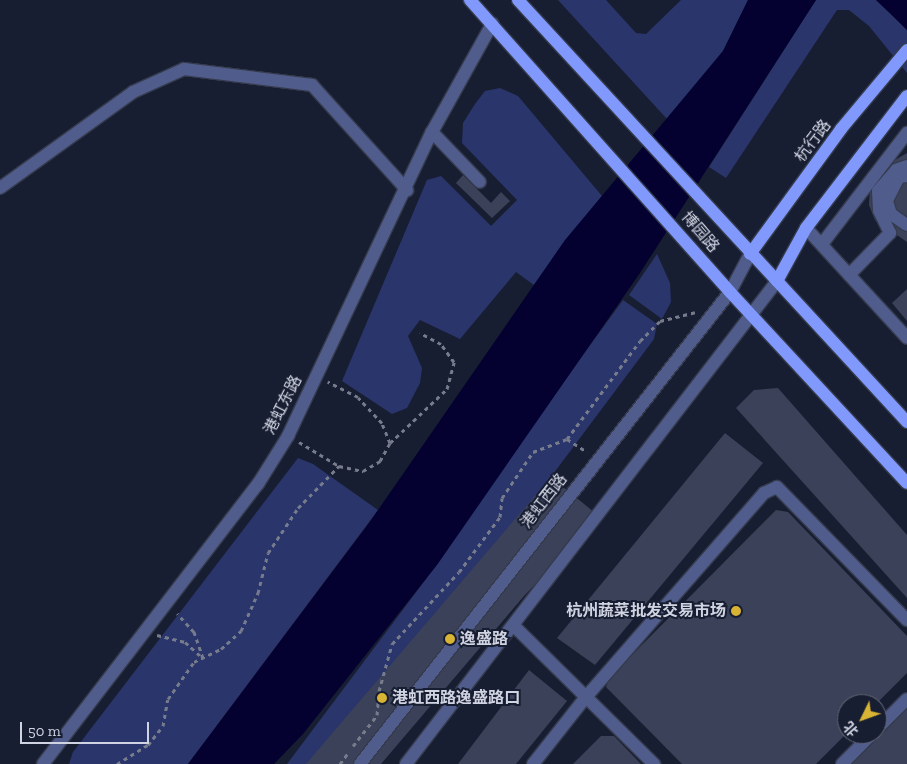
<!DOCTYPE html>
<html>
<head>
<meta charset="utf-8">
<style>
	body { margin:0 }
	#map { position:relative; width:907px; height:764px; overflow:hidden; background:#181e31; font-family:"Zilla Slab","Noto Sans SC",serif }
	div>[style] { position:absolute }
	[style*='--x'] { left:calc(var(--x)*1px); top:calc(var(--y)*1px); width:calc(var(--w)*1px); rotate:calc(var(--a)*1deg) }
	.green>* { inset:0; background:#2a356b }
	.water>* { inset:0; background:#040130 }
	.building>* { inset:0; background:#3b4158 }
	.path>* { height:3px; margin-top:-1.5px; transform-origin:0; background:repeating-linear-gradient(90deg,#777c8d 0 4px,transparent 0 8px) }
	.roads { filter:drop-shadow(1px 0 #353b4d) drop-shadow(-1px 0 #353b4d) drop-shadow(0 1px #353b4d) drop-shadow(0 -1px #353b4d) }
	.minor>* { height:12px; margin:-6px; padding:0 6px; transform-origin:6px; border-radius:6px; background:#505d8c }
	.major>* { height:12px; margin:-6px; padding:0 6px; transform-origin:6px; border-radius:6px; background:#8199fd }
	.dots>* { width:14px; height:14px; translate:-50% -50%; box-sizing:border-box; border:2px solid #181e31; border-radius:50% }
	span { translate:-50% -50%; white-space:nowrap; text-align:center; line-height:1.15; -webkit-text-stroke:4px #181e31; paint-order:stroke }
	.street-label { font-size:16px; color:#d0d4e2 }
	.poi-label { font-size:16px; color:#d0d4e2; font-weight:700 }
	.right { translate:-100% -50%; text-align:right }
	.left { translate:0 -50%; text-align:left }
	.north { position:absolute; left:837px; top:694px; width:50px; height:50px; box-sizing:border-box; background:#181e31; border:1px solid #626778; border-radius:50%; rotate:228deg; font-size:14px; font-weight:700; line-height:20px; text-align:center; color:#d0d4e2 }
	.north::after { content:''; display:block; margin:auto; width:18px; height:22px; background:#d9b334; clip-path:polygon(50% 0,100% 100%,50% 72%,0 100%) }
	.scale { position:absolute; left:20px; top:722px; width:129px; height:22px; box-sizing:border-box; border:2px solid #d0d4e2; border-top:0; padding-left:6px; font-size:15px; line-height:18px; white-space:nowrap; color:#d0d4e2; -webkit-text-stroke:4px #181e31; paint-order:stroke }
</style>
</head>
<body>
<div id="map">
	<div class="green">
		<div style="clip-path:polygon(558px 0,606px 0,636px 33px,646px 34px,681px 0,748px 0,723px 51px,667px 119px)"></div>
		<div style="clip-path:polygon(816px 0,876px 0,907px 30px,907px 73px,869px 26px,849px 10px,837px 10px,726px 178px,709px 167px)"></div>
		<div style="clip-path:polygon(500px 88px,518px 96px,602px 196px,534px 285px,516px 272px,460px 339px,420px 320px,408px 336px,422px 368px,420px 383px,407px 408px,392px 414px,342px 381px,427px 180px,441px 176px,491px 226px,517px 200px,462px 143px,463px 123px,475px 104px,485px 91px)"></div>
		<div style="clip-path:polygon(657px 254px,670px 283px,671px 302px,662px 319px,629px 295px)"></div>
		<div style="clip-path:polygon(623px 300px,657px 324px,654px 339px,423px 648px,308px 764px,287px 764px,426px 579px,431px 563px)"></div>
		<div style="clip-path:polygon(298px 458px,313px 464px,378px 510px,188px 764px,69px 764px,73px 752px)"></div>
	</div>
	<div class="water">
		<div style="clip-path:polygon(748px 0,816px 0,640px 273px,437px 565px,303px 734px,274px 764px,188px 764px,369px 523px,565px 240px,723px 51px)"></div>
		<div style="clip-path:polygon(876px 0,907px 0,907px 30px,894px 17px)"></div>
	</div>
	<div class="building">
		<div style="clip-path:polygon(907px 153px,907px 242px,875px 220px,869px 205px,870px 189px,888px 164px)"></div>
		<div style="clip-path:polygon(463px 175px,491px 203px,501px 192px,510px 201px,492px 218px,456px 183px)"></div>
		<div style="clip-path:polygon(907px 289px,907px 321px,892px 303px)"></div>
		<div style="clip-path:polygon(778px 388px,907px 535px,907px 598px,736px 408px,754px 390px)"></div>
		<div style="clip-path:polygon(725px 433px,763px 463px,595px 665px,557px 638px)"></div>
		<div style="clip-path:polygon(551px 477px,600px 517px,524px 596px,381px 764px,306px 764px)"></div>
		<div style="clip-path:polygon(776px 510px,788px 512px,907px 636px,907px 673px,876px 704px,847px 704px,847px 733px,816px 764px,682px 764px,606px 687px,610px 677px)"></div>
		<div style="clip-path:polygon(529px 670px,567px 701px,516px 764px,458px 764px)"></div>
		<div style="clip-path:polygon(907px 705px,907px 764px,848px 764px)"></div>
		<div style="clip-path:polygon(601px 736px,614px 736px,641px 764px,573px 764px)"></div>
	</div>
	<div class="path">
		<div style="--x:567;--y:439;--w:24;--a:33"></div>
		<div style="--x:299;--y:442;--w:47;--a:31"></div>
		<div style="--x:339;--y:466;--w:25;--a:12"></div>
		<div style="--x:363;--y:471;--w:20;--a:-30"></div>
		<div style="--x:380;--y:461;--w:21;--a:-61"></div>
		<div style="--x:390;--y:443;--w:22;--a:-112"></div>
		<div style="--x:382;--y:423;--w:35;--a:-133"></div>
		<div style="--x:358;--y:397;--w:34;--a:-153"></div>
		<div style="--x:390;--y:443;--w:79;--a:-43.5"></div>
		<div style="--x:447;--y:389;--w:28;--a:-75"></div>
		<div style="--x:454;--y:362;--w:22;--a:-126"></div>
		<div style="--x:441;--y:344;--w:24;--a:-152"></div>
		<div style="--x:157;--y:635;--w:29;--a:14"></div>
		<div style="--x:185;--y:642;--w:24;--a:42"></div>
		<div style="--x:203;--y:658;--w:28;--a:-109"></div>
		<div style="--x:194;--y:632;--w:25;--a:-132"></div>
		<div style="--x:353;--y:746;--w:39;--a:-52"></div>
		<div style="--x:377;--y:715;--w:24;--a:-85"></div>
		<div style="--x:379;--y:691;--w:49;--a:-74.5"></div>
		<div style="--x:392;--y:644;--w:98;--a:-47.1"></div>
		<div style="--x:459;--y:572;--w:69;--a:-53.3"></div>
		<div style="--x:500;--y:517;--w:19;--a:-84"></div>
		<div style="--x:502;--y:498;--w:55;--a:-56"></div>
		<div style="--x:533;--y:452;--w:36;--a:-21"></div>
		<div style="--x:567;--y:439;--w:122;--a:-53.3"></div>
		<div style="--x:640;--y:341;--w:28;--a:-45"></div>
		<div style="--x:660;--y:321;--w:36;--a:-14"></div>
		<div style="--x:117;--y:764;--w:36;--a:-32"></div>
		<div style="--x:148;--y:745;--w:24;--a:-52"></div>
		<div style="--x:163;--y:726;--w:27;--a:-80"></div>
		<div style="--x:168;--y:699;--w:45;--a:-54.9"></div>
		<div style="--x:194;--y:662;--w:30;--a:-26"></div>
		<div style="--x:221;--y:649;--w:27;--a:-42"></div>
		<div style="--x:241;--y:631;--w:42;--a:-65.9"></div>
		<div style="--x:258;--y:593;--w:41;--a:-76"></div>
		<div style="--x:268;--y:553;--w:54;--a:-56.3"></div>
		<div style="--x:298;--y:508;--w:59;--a:-45.7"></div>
		<div style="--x:340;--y:764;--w:14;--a:-54"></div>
	</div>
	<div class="roads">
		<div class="minor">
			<div style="--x:432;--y:132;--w:69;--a:46.2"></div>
			<div style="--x:907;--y:176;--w:8;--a:173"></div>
			<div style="--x:899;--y:177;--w:27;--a:117"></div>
			<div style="--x:887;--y:201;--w:14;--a:73"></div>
			<div style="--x:891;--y:214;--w:19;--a:35"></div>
			<div style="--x:0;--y:188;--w:164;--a:-35.8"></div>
			<div style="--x:133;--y:92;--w:56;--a:-24.3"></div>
			<div style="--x:184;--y:69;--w:129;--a:7.1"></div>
			<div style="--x:312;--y:85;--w:142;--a:47.9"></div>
			<div style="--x:806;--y:228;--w:149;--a:47.4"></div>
			<div style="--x:822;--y:244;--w:140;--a:-52.6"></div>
			<div style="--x:849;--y:275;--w:59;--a:-45.7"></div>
			<div style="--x:890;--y:233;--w:25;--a:-116"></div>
			<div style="--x:879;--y:210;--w:19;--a:-93"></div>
			<div style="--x:878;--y:191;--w:28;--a:-49"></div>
			<div style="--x:896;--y:170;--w:12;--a:-20"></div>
			<div style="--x:514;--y:626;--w:197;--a:44.6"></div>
			<div style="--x:877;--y:729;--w:42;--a:-45"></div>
			<div style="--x:43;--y:764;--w:353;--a:-52.5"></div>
			<div style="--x:258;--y:484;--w:57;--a:-58"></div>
			<div style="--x:288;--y:436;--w:336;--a:-64.7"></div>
			<div style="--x:432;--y:132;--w:124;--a:-60.9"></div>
			<div style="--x:360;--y:764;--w:600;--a:-51.91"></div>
			<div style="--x:730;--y:292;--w:43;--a:-62.2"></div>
			<div style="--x:406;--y:764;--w:609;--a:-52.47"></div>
			<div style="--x:533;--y:764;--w:85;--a:-51.7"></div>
			<div style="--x:586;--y:697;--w:271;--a:-48.9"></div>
			<div style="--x:764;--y:493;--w:14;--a:-25"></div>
			<div style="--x:777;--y:487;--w:186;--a:45.7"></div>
			<div style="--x:842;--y:764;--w:42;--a:-45"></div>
		</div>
		<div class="major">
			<div style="--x:470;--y:0;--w:391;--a:48.3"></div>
			<div style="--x:730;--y:292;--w:260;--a:47.2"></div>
			<div style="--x:518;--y:0;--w:574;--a:47.33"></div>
			<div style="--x:750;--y:254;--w:155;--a:-53.9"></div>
			<div style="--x:841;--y:129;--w:103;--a:-50.1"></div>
			<div style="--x:777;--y:281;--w:60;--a:-61.3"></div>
			<div style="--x:806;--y:228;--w:166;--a:-52.6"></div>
		</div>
	</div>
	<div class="dots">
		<div style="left:736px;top:611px;background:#d9b334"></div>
		<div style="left:450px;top:639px;background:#d9b334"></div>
		<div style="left:382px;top:698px;background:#d9b334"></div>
	</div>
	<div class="street-label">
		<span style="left:813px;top:141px;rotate:-53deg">杭行路</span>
		<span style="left:700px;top:232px;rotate:49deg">博园路</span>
		<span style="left:283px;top:405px;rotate:-63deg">港虹东路</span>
		<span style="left:544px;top:501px;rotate:-52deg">港虹西路</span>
	</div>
	<div class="poi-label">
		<span class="right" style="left:726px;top:611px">杭州蔬菜批发交易市场</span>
		<span class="left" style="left:460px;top:639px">逸盛路</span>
		<span class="left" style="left:392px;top:698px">港虹西路逸盛路口</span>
	</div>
	<div class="north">北</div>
	<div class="scale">50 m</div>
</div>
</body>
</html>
